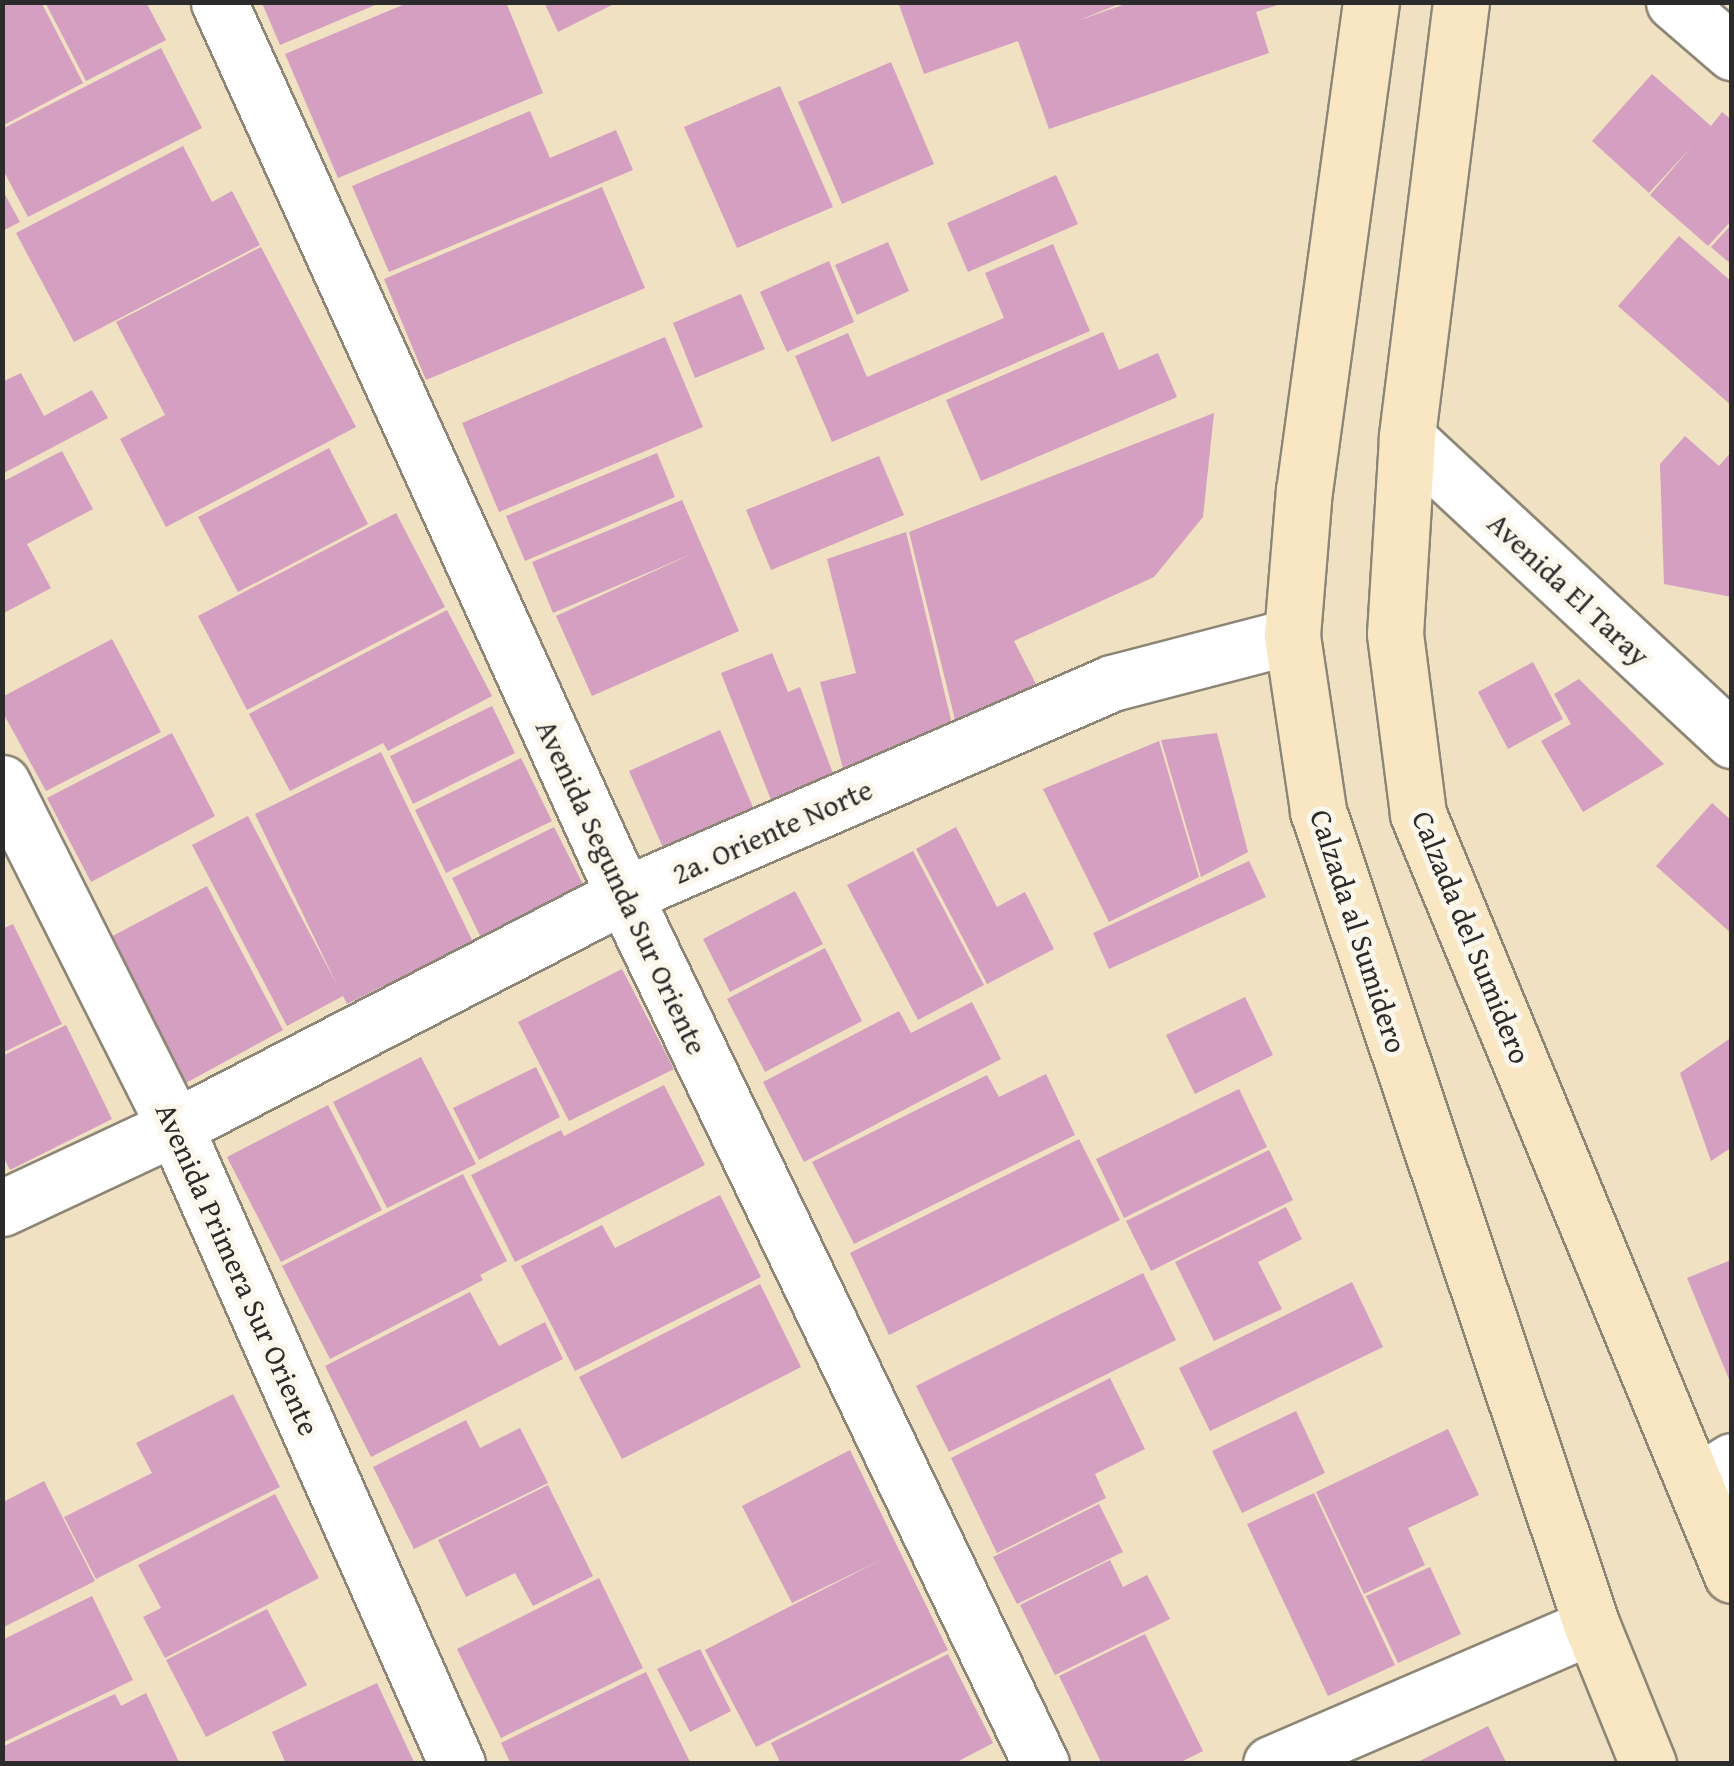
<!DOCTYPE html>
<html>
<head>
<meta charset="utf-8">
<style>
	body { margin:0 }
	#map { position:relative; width:1734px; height:1766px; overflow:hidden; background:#efe1c2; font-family:"Gentium Book Plus",serif }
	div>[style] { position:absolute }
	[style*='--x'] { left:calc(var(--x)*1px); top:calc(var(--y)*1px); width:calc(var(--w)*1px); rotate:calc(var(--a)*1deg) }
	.building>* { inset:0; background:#d49fc1 }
	.roads { filter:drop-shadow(2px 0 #8d8676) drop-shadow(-2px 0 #8d8676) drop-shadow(0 2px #8d8676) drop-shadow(0 -2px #8d8676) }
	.minor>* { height:55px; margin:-27.5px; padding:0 27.5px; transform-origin:27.5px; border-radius:27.5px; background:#fff }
	.secondary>* { height:55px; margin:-27.5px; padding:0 27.5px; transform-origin:27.5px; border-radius:27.5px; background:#f9e7c3 }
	span { translate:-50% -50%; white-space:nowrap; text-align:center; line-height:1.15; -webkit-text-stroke:10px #fbf7ec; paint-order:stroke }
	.street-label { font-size:30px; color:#2b2b2b }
	.frame { position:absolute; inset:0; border:5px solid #2b2b2b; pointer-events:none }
</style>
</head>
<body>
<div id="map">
	<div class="building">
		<div style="clip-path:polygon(2px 2px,41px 2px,83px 83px,2px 126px)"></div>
		<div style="clip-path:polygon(45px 2px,146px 2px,166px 40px,86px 81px)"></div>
		<div style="clip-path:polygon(410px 2px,506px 2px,543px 93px,338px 178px,285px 54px)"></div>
		<div style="clip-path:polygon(544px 2px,618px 2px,558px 32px)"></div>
		<div style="clip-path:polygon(898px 2px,1124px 2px,1077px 21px,1131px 2px,1284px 3px,1256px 12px,1269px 53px,1049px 129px,1018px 41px,924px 74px)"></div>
		<div style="clip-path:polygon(262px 3px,380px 3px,280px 45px)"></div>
		<div style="clip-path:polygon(161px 48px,202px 128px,28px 217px,2px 168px,2px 129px)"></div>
		<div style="clip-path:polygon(891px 62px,934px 164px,842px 204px,798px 102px)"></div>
		<div style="clip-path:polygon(1652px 74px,1711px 126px,1722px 112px,1732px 120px,1732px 220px,1708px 246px,1650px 195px,1693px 145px,1649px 193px,1592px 141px)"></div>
		<div style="clip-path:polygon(780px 86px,833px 207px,737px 248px,684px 127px)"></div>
		<div style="clip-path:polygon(530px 111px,550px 158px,616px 130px,633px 170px,389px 272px,352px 186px)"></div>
		<div style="clip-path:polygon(183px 146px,212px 202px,232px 191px,260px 245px,74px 342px,16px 233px)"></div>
		<div style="clip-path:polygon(1056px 175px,1078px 224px,968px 272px,947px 223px)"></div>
		<div style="clip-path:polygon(602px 187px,645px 288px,426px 380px,384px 279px)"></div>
		<div style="clip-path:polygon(2px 189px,20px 222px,2px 231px)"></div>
		<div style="clip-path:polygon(1732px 224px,1732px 265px,1711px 247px)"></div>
		<div style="clip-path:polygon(1679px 236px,1732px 282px,1732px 406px,1618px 306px)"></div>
		<div style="clip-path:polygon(888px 242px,909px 291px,857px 315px,835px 265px)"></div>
		<div style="clip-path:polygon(1053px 244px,1090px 331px,832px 442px,795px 356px,848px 333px,867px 377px,1004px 318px,985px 273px)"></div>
		<div style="clip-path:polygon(261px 247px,356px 427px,166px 527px,120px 439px,165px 415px,116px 322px)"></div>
		<div style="clip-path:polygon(829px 261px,854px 322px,787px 352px,760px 292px)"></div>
		<div style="clip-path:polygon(741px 294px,765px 349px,695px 378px,673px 323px)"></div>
		<div style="clip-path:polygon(1103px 332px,1119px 370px,1158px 353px,1177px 397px,981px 481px,946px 400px)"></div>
		<div style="clip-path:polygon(665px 337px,703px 427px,499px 512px,462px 423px)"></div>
		<div style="clip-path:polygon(21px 373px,44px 416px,92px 390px,108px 418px,2px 474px,2px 382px)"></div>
		<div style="clip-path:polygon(1214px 413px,1203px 517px,1154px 577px,1014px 641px,1037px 686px,957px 728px,909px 532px)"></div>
		<div style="clip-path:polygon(1685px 436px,1719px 466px,1732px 451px,1732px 597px,1664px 584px,1660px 464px)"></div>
		<div style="clip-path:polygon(329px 448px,368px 524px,238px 592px,198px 517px)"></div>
		<div style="clip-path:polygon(62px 451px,93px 509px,27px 544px,51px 588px,2px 614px,2px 482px)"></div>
		<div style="clip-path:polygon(657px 453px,675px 497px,525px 561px,506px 516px)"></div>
		<div style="clip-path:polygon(879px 456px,904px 515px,771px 570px,746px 510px)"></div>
		<div style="clip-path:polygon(682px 500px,739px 631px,592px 696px,556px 616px,694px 553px,553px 613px,532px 562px)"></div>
		<div style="clip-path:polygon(396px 513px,445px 607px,247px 710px,198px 616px)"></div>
		<div style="clip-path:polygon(906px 532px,953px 728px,845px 776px,820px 682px,856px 673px,827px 559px)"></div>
		<div style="clip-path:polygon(447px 610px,492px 696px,388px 751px,383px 743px,290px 791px,249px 714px)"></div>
		<div style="clip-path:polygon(112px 639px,161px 732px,46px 791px,2px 711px,2px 697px)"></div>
		<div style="clip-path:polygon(772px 653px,788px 692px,800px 687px,836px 781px,773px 805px,721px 673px)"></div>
		<div style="clip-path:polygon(1533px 662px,1563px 719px,1508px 749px,1478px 692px)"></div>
		<div style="clip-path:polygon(1579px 679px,1664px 764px,1583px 812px,1541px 741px,1571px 724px,1554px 694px)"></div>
		<div style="clip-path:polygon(492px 706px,515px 753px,413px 804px,390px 756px)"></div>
		<div style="clip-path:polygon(720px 730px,755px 812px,665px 852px,629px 771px)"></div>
		<div style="clip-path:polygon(172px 733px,215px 816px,91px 882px,47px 798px)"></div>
		<div style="clip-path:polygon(1217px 733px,1248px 852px,1201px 877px,1161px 740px)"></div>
		<div style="clip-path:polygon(1159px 741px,1199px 877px,1109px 922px,1043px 789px)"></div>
		<div style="clip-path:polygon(381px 752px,473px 942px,347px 1004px,343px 996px,287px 1026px,192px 845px,248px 816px,337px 985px,255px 814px)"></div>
		<div style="clip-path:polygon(521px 758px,552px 821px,446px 873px,415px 810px)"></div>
		<div style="clip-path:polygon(1712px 803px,1732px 821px,1732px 934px,1656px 866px)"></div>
		<div style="clip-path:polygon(554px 827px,588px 894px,485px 946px,452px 878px)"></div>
		<div style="clip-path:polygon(956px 827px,997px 907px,1025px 892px,1054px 949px,987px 984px,916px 849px)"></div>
		<div style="clip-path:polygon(913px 851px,984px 985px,918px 1020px,847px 885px)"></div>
		<div style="clip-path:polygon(1249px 861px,1266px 897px,1109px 969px,1093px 933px)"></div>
		<div style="clip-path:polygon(207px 886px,283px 1030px,184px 1084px,107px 939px)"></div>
		<div style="clip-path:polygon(795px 891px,823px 944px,730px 992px,703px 939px)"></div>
		<div style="clip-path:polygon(13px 924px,62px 1024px,2px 1053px,2px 929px)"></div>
		<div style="clip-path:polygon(825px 948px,862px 1021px,765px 1072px,727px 999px)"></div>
		<div style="clip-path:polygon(622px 969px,674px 1069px,569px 1121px,518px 1022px)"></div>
		<div style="clip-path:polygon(1245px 997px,1273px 1055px,1195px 1094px,1166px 1035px)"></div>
		<div style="clip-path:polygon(972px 1002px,1001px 1059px,804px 1162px,763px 1082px,899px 1011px,911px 1033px)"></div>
		<div style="clip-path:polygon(66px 1025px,112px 1119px,10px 1170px,2px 1154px,2px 1056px)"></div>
		<div style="clip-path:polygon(1732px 1037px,1732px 1147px,1711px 1161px,1680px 1073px)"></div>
		<div style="clip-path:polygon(421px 1057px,476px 1164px,387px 1208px,333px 1102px)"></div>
		<div style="clip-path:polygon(536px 1067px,560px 1117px,479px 1160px,453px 1108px)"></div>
		<div style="clip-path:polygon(1046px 1074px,1075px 1135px,854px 1244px,812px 1162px,987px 1075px,999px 1097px)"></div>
		<div style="clip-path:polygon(664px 1085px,705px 1165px,515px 1262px,471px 1175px,561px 1130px,564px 1136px)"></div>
		<div style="clip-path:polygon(1239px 1089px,1267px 1147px,1124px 1218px,1096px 1159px)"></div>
		<div style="clip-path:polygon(328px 1105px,382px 1210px,281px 1262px,227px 1157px)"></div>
		<div style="clip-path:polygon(1079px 1139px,1120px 1220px,889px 1335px,850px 1253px)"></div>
		<div style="clip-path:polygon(1269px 1150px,1293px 1200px,1151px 1271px,1126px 1221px)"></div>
		<div style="clip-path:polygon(463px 1174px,507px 1261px,480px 1275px,483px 1280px,330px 1359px,282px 1266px)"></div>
		<div style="clip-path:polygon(720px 1195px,761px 1277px,575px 1371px,521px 1266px,602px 1225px,615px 1248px)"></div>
		<div style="clip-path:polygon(1286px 1207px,1302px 1239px,1258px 1262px,1282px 1309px,1214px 1341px,1175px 1262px)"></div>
		<div style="clip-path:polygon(1731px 1260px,1731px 1384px,1687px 1278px)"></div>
		<div style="clip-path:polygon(1143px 1273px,1176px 1340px,949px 1452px,916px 1386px)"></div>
		<div style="clip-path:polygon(1352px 1282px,1383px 1347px,1210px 1431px,1179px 1368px)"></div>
		<div style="clip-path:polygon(760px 1284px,801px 1367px,622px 1459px,579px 1377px)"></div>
		<div style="clip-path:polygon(470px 1292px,499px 1346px,545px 1322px,563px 1359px,371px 1457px,325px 1366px)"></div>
		<div style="clip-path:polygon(1110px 1378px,1145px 1449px,1095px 1474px,1106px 1498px,997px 1553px,951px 1458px)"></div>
		<div style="clip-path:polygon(233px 1394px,280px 1487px,96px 1579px,64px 1517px,152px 1473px,136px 1443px)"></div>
		<div style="clip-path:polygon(1296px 1411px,1325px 1473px,1242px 1513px,1212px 1451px)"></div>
		<div style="clip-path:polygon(466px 1420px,480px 1448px,520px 1428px,548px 1483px,414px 1549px,373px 1467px)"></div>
		<div style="clip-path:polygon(1448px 1429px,1479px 1495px,1408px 1528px,1425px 1565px,1364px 1594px,1316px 1492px)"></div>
		<div style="clip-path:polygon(850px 1450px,948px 1650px,756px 1747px,705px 1650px,883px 1559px,792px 1603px,742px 1506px)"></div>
		<div style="clip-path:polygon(44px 1481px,95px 1581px,2px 1628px,2px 1495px,5px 1501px)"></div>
		<div style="clip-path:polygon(548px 1485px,593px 1576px,533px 1606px,515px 1573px,466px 1597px,438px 1540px)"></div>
		<div style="clip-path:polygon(1314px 1493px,1395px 1665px,1328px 1696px,1247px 1524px)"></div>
		<div style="clip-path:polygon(275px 1494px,319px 1578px,165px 1658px,143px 1617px,161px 1608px,138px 1565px)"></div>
		<div style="clip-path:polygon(1099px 1504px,1123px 1552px,1017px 1604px,993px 1557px)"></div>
		<div style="clip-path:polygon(1110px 1560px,1123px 1587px,1147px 1575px,1170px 1619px,1055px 1675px,1020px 1605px)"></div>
		<div style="clip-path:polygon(1430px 1567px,1461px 1634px,1398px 1663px,1366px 1596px)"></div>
		<div style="clip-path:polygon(599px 1578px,643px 1668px,501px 1738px,457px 1649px)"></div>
		<div style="clip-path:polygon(92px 1596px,133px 1680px,2px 1743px,2px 1640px)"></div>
		<div style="clip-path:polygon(267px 1609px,307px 1685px,206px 1737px,166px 1660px)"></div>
		<div style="clip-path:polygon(1145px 1634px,1203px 1751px,1177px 1764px,1102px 1764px,1059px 1676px)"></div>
		<div style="clip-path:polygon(700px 1649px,731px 1711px,690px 1732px,657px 1669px)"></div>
		<div style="clip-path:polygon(948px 1654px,993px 1743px,953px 1764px,781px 1764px,771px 1743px)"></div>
		<div style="clip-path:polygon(646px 1672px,691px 1764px,511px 1764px,501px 1743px)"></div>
		<div style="clip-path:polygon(377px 1683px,415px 1764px,286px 1764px,272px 1732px)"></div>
		<div style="clip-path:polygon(146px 1693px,180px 1764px,2px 1764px,2px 1747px,115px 1694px,121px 1706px)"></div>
		<div style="clip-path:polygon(1488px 1726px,1507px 1764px,1414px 1764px)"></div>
	</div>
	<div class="roads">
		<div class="minor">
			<div style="--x:219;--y:2;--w:981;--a:65.6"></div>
			<div style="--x:624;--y:895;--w:964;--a:64.37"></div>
			<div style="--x:1674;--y:2;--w:77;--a:40.8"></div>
			<div style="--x:1407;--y:438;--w:444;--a:42.9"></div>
			<div style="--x:2;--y:783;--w:385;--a:63.3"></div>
			<div style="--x:175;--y:1127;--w:697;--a:66.12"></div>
			<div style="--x:2;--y:1208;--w:191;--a:-25.1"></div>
			<div style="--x:175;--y:1127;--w:505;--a:-27.33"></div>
			<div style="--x:624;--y:895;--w:532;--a:-23.48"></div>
			<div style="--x:1112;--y:683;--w:186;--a:-14.6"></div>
			<div style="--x:1697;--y:1483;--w:41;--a:-32.2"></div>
			<div style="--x:1271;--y:1764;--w:349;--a:-23.3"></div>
		</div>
		<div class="secondary">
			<div style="--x:1371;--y:2;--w:492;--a:97.8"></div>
			<div style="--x:1304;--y:489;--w:147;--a:94.7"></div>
			<div style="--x:1292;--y:636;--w:177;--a:81.5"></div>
			<div style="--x:1318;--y:811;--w:860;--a:71.42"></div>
			<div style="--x:1592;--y:1626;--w:149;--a:67.9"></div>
			<div style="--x:1461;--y:2;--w:439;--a:97.1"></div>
			<div style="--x:1407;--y:438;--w:196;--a:93.5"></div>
			<div style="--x:1395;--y:634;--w:181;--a:82.7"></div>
			<div style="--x:1418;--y:814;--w:823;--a:67.58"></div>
		</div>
	</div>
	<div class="street-label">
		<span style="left:1569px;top:589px;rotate:43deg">Avenida El Taray</span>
		<span style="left:772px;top:831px;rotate:-24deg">2a. Oriente Norte</span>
		<span style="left:622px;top:887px;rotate:65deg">Avenida Segunda Sur Oriente</span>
		<span style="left:1359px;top:931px;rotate:72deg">Calzada al Sumidero</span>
		<span style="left:1472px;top:937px;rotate:68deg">Calzada del Sumidero</span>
		<span style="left:238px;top:1269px;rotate:66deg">Avenida Primera Sur Oriente</span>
	</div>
	<div class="frame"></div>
</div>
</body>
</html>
